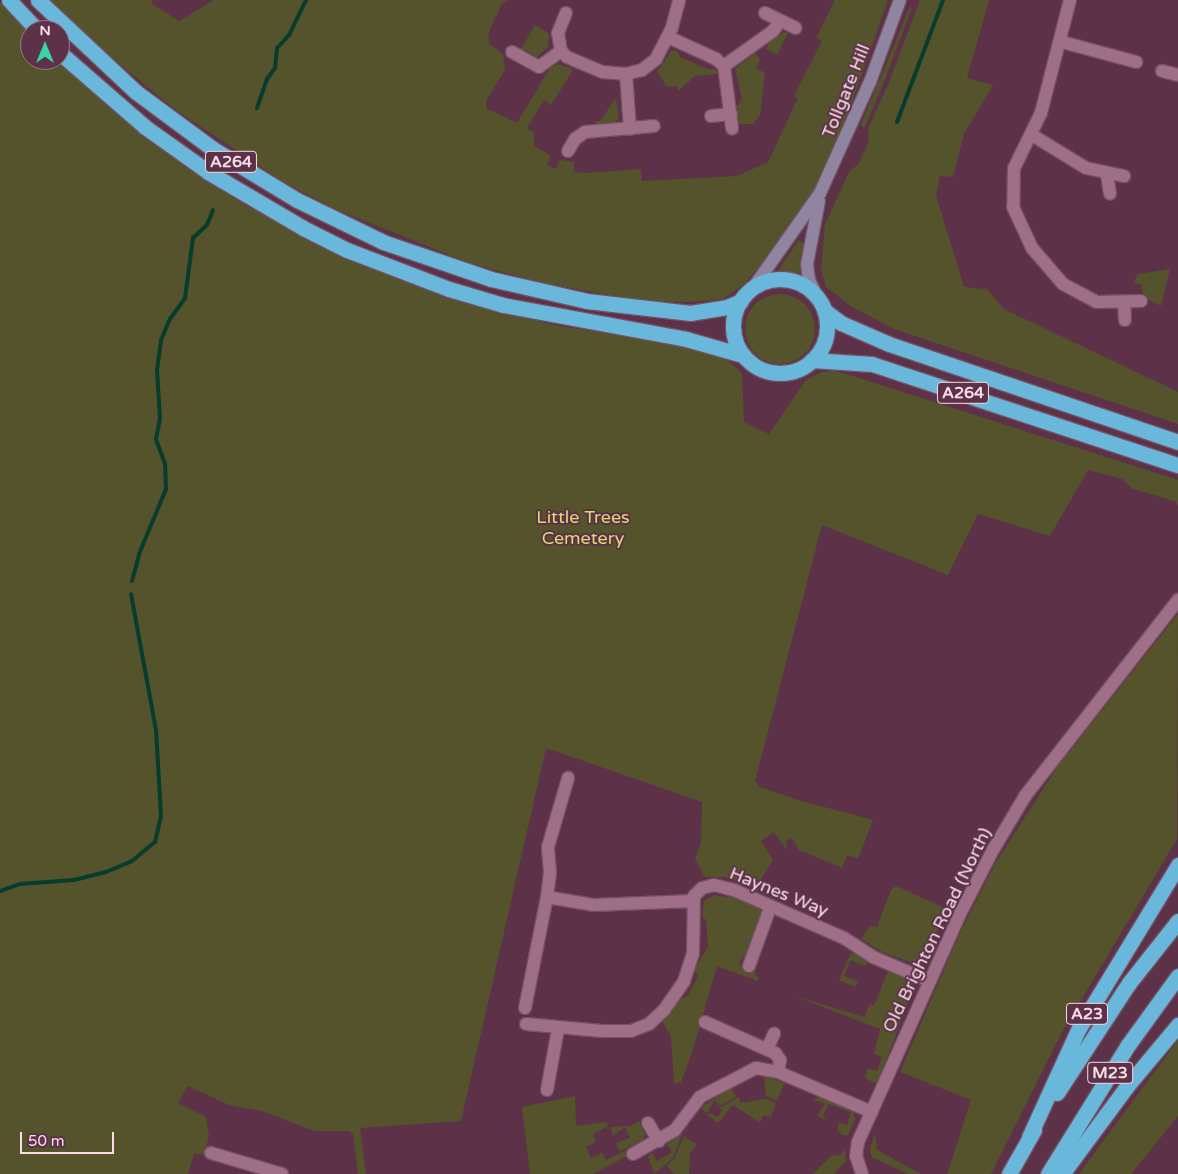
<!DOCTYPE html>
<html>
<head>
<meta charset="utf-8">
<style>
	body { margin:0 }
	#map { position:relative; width:1178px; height:1174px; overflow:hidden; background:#5d3249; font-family:"Varela Round",sans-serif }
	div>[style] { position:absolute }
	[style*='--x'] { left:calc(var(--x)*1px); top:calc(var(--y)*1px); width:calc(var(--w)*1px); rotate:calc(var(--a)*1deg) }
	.green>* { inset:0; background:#54532b }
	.round { border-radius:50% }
	.stream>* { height:4px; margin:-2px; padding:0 2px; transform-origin:2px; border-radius:2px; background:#093c2d }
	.roads { filter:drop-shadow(1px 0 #745063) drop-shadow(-1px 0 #745063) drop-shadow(0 1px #745063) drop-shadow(0 -1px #745063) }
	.street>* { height:12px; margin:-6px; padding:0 6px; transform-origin:6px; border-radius:6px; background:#9f6f87 }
	.secondary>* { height:12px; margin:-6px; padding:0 6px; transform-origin:6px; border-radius:6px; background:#8f85a0 }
	.highway>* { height:15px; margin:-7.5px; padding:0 7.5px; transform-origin:7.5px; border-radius:7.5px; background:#69b8db }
	.highway>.ring { margin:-7.5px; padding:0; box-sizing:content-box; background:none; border:15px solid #69b8db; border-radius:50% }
	span { translate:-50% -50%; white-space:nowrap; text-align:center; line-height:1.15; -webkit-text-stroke:4px #5d3249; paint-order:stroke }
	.shield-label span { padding:1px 4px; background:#5d3249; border:1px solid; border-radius:4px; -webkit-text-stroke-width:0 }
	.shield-label { font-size:16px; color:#f8dde9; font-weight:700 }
	.street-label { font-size:18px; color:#f8dde9 }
	.park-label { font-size:18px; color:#dcdb72 }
	.north { position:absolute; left:20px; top:20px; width:50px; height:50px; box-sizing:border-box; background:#5d3249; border:1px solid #9b7689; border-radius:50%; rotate:0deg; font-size:14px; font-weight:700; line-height:20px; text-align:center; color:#f8dde9 }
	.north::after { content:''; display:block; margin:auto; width:18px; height:22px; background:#37d4a6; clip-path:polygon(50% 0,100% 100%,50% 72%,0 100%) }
	.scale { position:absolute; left:20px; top:1132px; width:94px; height:22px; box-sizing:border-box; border:2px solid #f8dde9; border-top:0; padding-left:6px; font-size:15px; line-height:18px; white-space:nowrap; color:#f8dde9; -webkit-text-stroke:4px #5d3249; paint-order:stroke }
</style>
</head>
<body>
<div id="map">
	<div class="green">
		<div style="clip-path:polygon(50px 0,153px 0,151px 3px,179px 21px,214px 0,508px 0,502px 4px,488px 34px,490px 44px,503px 54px,505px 70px,486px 101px,486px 108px,517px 123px,550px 68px,557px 64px,570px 68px,573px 70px,551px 105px,544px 100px,527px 128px,534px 132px,534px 146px,551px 156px,547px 165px,556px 169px,560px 160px,574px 162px,574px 172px,585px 173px,641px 169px,642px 181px,737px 176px,768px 162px,798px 98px,794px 96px,822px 41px,816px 38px,835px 0,888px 0,839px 139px,812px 195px,778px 246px,743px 285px,723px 299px,689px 302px,644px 301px,543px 283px,470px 263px,337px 210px,285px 183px,173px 108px,104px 51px)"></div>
		<div style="clip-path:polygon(920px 0,989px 0,967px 78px,993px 85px,964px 134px,953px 177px,940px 176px,936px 195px,964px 287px,987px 289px,1004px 309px,1178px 392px,1178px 424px,894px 329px,852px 307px,826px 287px,821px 269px,825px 224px,850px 170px,858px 165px,869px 141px,868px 129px,888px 85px)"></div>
		<div style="clip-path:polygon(0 2px,30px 34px,30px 60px,57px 60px,117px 114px,180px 162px,242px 203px,344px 257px,487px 309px,559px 326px,675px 344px,726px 359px,742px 373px,744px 422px,769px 434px,806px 380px,822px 372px,837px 371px,1178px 480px,1178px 505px,1174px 501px,1133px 489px,1122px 479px,1088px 470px,1050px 536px,978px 514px,948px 575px,822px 525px,755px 781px,760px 787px,798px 800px,873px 820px,858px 859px,847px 855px,842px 868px,799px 850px,792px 838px,786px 841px,787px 850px,774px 832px,761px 841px,773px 860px,755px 888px,727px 877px,705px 877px,695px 859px,701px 842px,702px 802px,546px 748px,461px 1121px,360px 1128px,366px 1174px,358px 1174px,353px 1134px,349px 1131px,314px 1131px,262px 1111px,229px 1105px,188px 1086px,178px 1103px,206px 1117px,209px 1136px,204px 1155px,194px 1153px,188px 1174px,0 1174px)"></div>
		<div style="clip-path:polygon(910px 7px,912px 8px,882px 87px,864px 129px,861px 124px)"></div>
		<div style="clip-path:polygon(535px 25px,548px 33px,549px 37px,548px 47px,537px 57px,525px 50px,520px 51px)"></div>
		<div style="clip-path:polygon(784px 32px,788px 33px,777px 55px,766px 49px,770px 40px)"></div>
		<div style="clip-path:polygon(672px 50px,677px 51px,680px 57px,710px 70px,715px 68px,718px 74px,695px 76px,678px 91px,677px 86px,667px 87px,657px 71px)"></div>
		<div style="clip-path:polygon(755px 53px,760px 59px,756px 68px,765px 73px,760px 115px,753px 124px,739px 124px,737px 107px,742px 99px,735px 69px)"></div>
		<div style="clip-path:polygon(616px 98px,619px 119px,610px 126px,599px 126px,594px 121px,600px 121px)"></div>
		<div style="clip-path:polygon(799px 240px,805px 244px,801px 275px,777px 272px)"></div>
		<div style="clip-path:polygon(1170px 269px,1161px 306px,1144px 297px,1141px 284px,1133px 283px,1138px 274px)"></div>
		<div class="round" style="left:745px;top:294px;width:70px;height:70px"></div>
		<div style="clip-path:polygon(1178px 614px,1177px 839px,1061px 1034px,991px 1174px,947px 1174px,971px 1100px,900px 1072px,959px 935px,996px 862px,1058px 766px)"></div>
		<div style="clip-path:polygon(896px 886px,947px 909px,922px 966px,884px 953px,861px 939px,870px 926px,877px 927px,891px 890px)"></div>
		<div style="clip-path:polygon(729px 894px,762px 911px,748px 956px,742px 957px,739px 965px,756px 972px,755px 976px,759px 977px,758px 981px,717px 966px,692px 1053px,681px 1082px,674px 1084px,671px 1037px,662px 1021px,681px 999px,688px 996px,698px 976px,694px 970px,708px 946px,706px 920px,702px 916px,704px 901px,714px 895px,728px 897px)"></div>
		<div style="clip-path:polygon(855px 951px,876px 964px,868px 962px,864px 966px,851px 960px,844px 976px,858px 982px,855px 987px,839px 980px,850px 955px)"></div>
		<div style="clip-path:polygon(889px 969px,910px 979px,914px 986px,878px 1082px,874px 1083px,865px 1078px,868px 1068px,877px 1071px,882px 1057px,874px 1054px,880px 1029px,792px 995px,864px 1017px,870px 1004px,874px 1006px)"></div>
		<div style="clip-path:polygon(1178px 1040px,1178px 1116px,1131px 1174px,1079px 1174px)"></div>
		<div style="clip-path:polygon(764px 1076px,784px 1083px,777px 1101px,766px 1096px)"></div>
		<div style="clip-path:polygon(731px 1088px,736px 1097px,721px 1105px,714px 1101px,707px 1113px,700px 1108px)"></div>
		<div style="clip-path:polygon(575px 1096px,576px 1126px,607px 1122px,608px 1130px,606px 1127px,593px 1134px,596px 1142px,586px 1147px,591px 1158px,602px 1153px,606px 1160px,627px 1150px,629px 1155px,593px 1174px,530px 1174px,522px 1107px)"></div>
		<div style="clip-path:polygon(820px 1096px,853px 1110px,855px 1119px,848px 1135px,842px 1135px,837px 1129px,839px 1122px,847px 1125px,851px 1112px,828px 1104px,823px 1116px,828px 1120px,817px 1116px,825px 1104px,813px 1100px)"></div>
		<div style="clip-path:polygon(739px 1097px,740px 1103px,766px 1099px,776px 1103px,771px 1117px,763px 1115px,760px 1123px,733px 1105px,718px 1123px,707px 1115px,710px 1113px,718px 1117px,722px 1110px,715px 1104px,721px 1107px)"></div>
		<div style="clip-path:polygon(639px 1121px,645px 1134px,643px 1140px,620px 1151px,616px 1143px,630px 1138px,625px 1127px,613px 1136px,610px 1127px,631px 1126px)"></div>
		<div style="clip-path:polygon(682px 1134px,673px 1158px,654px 1174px,648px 1156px,652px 1153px,657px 1161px,672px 1152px,667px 1144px)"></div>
		<div style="clip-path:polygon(875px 1134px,877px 1150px,921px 1174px,908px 1174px,872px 1157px,870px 1149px)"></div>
		<div style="clip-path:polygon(684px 1136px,697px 1145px,690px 1153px,689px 1174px,674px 1174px,667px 1165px,674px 1159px)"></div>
		<div style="clip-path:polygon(845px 1149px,846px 1161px,834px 1174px,813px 1174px,831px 1156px,840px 1155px)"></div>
	</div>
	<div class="stream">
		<div style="--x:257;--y:108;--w:31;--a:-71"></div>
		<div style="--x:267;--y:79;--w:14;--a:-54"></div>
		<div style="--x:275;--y:68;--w:20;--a:-84"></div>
		<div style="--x:277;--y:48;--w:18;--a:-47"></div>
		<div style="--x:289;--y:35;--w:39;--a:-64"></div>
		<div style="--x:897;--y:122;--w:130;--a:-69.3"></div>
		<div style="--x:132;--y:581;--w:28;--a:-75"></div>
		<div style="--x:139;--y:554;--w:70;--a:-67.4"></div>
		<div style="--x:166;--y:489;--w:25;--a:-92"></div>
		<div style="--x:165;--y:464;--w:27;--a:-110"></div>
		<div style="--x:156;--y:439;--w:21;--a:-79"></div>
		<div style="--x:160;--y:418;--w:48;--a:-93.6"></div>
		<div style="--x:157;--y:370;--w:30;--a:-82"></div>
		<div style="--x:161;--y:340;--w:23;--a:-67"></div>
		<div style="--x:170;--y:319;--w:26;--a:-54"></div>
		<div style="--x:185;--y:298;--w:61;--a:-82.4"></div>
		<div style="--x:193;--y:238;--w:19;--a:-43"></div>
		<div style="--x:207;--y:225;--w:16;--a:-68"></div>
		<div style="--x:0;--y:891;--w:21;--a:-19"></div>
		<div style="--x:20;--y:884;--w:54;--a:-4.2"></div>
		<div style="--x:74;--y:880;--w:33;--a:-14"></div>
		<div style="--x:106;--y:872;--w:28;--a:-23"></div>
		<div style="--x:132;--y:861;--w:30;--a:-40"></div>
		<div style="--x:155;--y:842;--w:27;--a:-77"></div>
		<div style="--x:161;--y:816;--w:86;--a:-93.3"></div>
		<div style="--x:156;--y:730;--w:138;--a:-100.4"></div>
	</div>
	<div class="roads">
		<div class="street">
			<div style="--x:1070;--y:0;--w:117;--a:104.4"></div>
			<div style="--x:1041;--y:113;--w:61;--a:116.1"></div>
			<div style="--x:1014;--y:168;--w:39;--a:91"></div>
			<div style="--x:1013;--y:207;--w:45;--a:65.1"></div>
			<div style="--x:1032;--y:248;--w:48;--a:49.3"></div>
			<div style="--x:1063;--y:284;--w:38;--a:28"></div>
			<div style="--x:1097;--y:302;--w:44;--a:-1.3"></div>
			<div style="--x:566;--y:13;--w:22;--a:112"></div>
			<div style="--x:558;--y:33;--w:18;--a:81"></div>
			<div style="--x:561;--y:51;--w:8;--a:45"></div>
			<div style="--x:567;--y:57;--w:39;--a:23"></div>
			<div style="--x:603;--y:72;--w:23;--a:5"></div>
			<div style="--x:626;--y:74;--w:16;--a:-14"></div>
			<div style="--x:642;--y:70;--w:18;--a:-38"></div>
			<div style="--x:656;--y:59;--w:36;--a:-63"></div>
			<div style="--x:672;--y:27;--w:28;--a:-75"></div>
			<div style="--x:765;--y:13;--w:34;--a:26"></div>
			<div style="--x:668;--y:37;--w:53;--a:24.6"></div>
			<div style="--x:716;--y:59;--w:11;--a:41"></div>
			<div style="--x:724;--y:66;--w:60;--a:-35.5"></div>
			<div style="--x:773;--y:31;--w:12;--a:-55"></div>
			<div style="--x:1062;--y:42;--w:77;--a:15.1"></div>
			<div style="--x:512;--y:52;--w:31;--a:29"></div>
			<div style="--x:539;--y:67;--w:27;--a:-36"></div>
			<div style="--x:724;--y:66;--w:63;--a:82.6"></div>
			<div style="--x:1162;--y:71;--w:16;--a:14"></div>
			<div style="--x:626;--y:74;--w:55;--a:85.8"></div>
			<div style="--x:711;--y:116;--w:20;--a:-6"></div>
			<div style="--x:1032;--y:135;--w:63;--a:31.4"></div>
			<div style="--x:1086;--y:168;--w:39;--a:12"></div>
			<div style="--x:568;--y:151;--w:14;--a:-60"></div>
			<div style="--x:575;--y:139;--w:12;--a:-35"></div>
			<div style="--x:585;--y:132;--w:69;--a:-5"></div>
			<div style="--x:1107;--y:175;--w:19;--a:81"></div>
			<div style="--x:1124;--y:302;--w:18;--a:87"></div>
			<div style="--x:547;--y:897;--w:25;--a:-83"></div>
			<div style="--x:550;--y:872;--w:25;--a:-95"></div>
			<div style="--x:548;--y:847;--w:72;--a:-73.8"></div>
			<div style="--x:749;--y:966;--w:62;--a:-70.1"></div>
			<div style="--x:525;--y:1008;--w:113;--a:-78.8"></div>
			<div style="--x:547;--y:897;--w:48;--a:9.7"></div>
			<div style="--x:594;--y:905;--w:99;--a:-2.3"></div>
			<div style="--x:705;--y:1022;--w:77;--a:23.9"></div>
			<div style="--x:775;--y:1053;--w:9;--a:54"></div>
			<div style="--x:780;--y:1060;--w:12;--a:99"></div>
			<div style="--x:526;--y:1024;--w:76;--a:5.3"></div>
			<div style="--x:602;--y:1031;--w:29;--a:0"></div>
			<div style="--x:631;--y:1031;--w:19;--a:-21"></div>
			<div style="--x:649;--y:1024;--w:21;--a:-43"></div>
			<div style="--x:664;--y:1010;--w:35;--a:-55"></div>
			<div style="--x:684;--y:981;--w:29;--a:-72"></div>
			<div style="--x:693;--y:953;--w:57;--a:-89"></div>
			<div style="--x:694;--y:896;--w:11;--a:-45"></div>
			<div style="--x:702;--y:888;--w:12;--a:-14"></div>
			<div style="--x:714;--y:885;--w:21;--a:14"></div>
			<div style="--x:734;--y:890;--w:120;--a:23.6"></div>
			<div style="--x:844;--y:938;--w:35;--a:33"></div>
			<div style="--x:873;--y:957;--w:61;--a:23.2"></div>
			<div style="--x:767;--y:1049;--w:17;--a:-65"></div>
			<div style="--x:547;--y:1090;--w:62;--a:-79.8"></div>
			<div style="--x:648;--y:1123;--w:21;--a:59"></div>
			<div style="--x:211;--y:1153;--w:74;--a:16.5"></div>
			<div style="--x:633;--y:1154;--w:48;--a:-29.7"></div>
			<div style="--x:675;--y:1130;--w:41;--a:-52.9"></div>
			<div style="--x:700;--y:1097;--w:63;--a:-27.4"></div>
			<div style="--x:756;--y:1068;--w:22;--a:10"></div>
			<div style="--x:778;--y:1072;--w:102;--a:23.1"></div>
			<div style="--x:862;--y:1174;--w:19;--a:-108"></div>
			<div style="--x:856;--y:1156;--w:14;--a:-82"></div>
			<div style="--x:858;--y:1142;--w:254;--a:-65.9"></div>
			<div style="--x:962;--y:910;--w:68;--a:-62.7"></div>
			<div style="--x:993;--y:850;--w:63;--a:-59.3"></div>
			<div style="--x:1025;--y:796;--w:249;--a:-52"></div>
		</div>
		<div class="secondary">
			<div style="--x:753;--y:288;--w:116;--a:-54.8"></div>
			<div style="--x:820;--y:193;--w:122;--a:-65.8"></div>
			<div style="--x:870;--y:82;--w:87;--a:-69.9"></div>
			<div style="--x:818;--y:299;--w:21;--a:-115"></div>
			<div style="--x:809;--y:280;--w:16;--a:-97"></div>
			<div style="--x:807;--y:264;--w:64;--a:-79.2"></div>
		</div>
		<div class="highway">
			<div style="--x:9;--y:0;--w:41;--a:47"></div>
			<div style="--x:38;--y:0;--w:134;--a:43.2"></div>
			<div style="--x:136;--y:92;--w:96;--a:36.5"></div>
			<div style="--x:213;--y:149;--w:98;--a:31.3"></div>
			<div style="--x:297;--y:200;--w:96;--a:26"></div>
			<div style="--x:383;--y:242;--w:114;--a:18.9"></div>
			<div style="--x:491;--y:279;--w:98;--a:12.9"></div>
			<div style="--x:587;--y:301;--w:104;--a:6.6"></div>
			<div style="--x:690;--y:313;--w:37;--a:-9"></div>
			<div style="--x:727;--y:307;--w:15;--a:-23"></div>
			<div style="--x:60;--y:53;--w:113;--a:41"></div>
			<div style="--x:145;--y:127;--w:77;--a:35.5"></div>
			<div style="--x:208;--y:172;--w:110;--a:30.5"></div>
			<div style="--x:303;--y:228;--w:49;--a:26.6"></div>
			<div style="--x:347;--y:250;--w:109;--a:20.9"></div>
			<div style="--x:449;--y:289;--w:56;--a:16.5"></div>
			<div style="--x:503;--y:305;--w:186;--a:10.5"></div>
			<div style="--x:686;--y:339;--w:58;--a:15.9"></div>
			<div class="ring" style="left:733px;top:279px;width:79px;height:79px"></div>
			<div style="--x:825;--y:311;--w:20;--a:37"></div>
			<div style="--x:841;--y:323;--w:52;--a:23.6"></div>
			<div style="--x:889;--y:344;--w:305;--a:18.7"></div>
			<div style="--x:812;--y:360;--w:60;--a:3.8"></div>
			<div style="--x:872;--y:364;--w:322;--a:18.3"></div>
			<div style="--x:1057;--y:1093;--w:131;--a:-56.8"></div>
			<div style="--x:1129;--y:983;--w:79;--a:-51.7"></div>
			<div style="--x:1029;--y:1137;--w:120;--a:-65.4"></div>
			<div style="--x:1079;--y:1028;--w:191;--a:-58.7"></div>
			<div style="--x:1009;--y:1174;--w:51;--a:-60.4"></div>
			<div style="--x:1048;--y:1174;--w:152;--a:-58.2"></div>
			<div style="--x:1128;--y:1045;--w:85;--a:-54.1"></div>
			<div style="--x:1062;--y:1174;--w:109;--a:-53.5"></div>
			<div style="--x:1127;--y:1086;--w:80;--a:-50.1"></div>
		</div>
	</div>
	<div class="shield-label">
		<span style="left:231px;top:162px">A264</span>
		<span style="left:963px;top:393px">A264</span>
		<span style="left:1087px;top:1014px">A23</span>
		<span style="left:1110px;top:1073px">M23</span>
	</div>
	<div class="street-label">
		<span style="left:846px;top:91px;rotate:-68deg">Tollgate Hill</span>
		<span style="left:779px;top:892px;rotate:22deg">Haynes Way</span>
		<span style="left:937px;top:930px;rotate:-64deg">Old Brighton Road (North)</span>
	</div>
	<div class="park-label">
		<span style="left:583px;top:528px">Little Trees<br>Cemetery</span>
	</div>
	<div class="north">N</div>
	<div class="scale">50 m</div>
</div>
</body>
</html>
